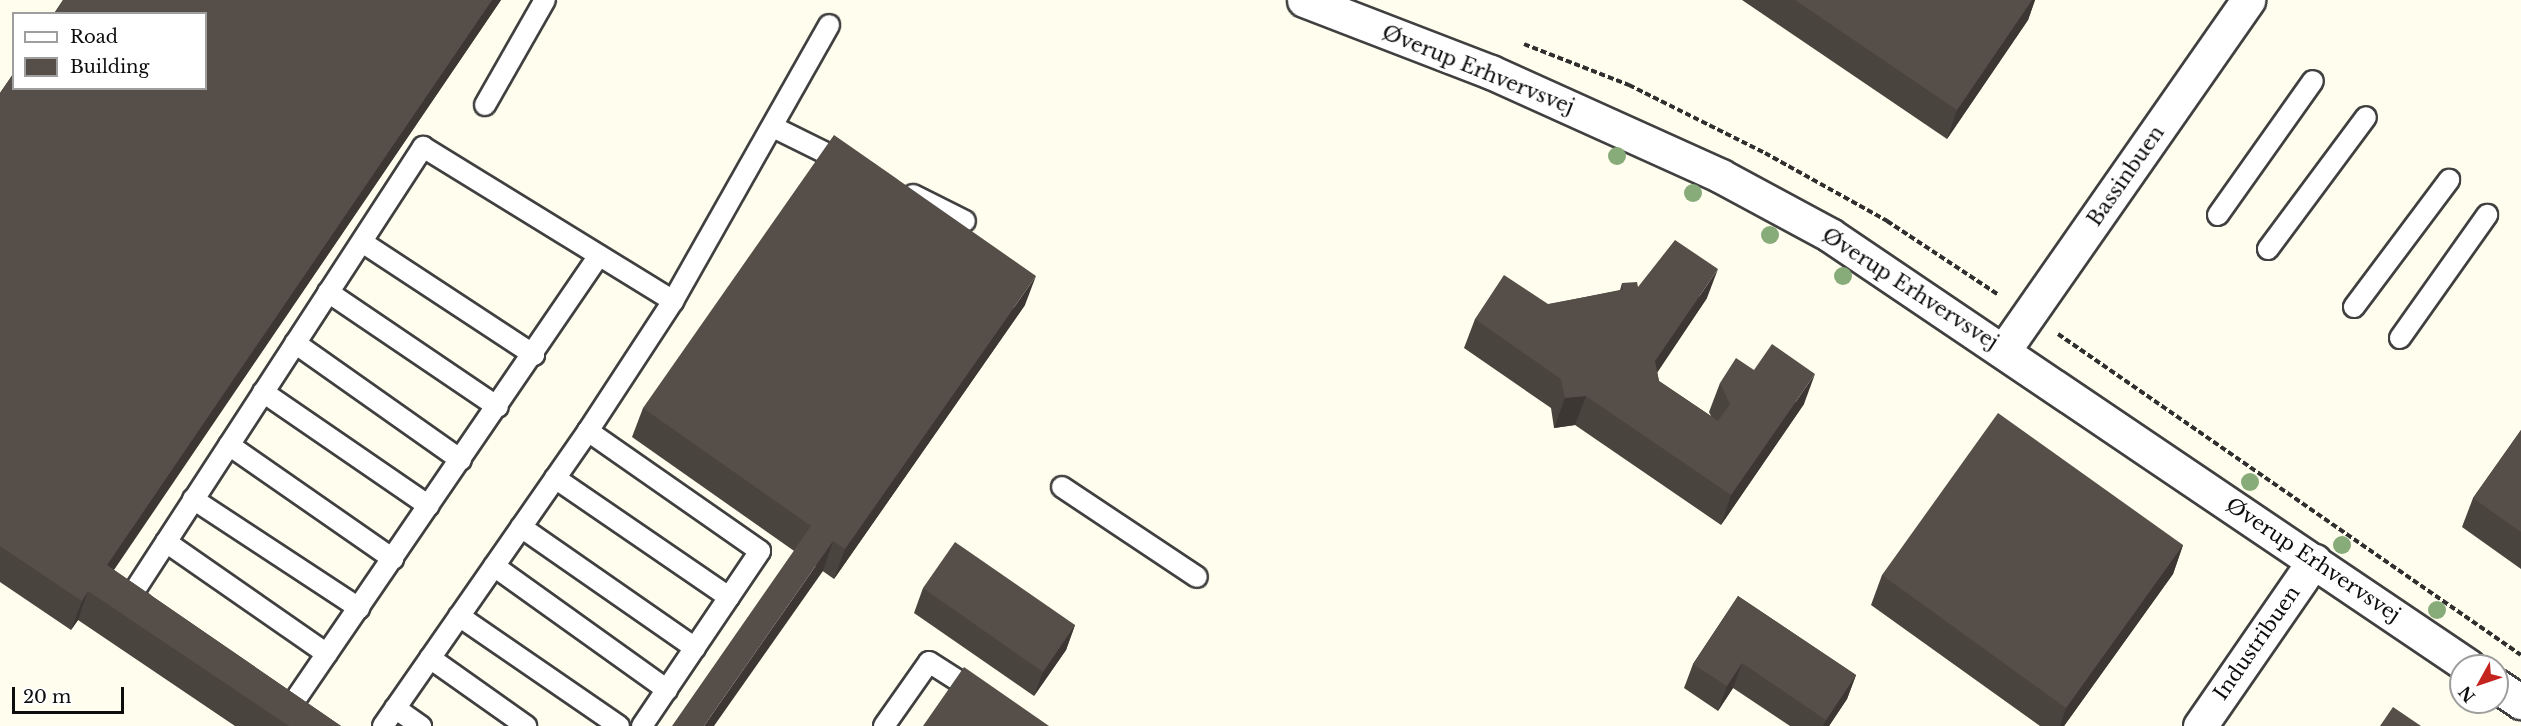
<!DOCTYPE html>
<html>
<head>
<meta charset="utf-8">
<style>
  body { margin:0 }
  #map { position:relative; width:2521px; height:726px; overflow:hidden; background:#fffded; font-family:"Libre Baskerville",serif }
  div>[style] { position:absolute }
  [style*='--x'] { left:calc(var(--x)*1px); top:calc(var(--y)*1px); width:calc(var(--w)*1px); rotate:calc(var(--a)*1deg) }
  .path>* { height:4px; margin-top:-2px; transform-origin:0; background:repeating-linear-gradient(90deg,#2f2f2f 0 6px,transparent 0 9px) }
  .roads { filter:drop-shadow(2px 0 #404040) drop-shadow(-2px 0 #404040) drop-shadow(0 2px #404040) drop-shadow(0 -2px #404040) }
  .service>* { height:20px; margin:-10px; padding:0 10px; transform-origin:10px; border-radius:10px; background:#fff }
  .minor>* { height:33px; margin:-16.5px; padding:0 16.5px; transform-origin:16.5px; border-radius:16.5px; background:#fff }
  .trees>* { width:18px; height:18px; margin:-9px; border-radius:50%; background:#87ab79 }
  .wall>* { inset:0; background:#4a443f }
  .shaded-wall>* { inset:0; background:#3c3733 }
  .building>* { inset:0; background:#564f49 }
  span { translate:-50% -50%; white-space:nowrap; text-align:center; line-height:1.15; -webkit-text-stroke:6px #fff; paint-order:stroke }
  .street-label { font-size:20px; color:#0d0d0d }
  .legend { position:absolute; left:12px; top:12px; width:195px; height:78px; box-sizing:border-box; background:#fff; border:2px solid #9e9e9e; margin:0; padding:8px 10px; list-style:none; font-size:18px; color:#0d0d0d }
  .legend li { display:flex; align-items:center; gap:12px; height:30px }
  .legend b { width:30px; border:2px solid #9e9e9e }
  .north { position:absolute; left:2449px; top:654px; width:60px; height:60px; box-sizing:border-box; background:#fff; border:2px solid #9e9e9e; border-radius:50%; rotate:230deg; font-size:16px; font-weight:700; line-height:24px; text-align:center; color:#0d0d0d }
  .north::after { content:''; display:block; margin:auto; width:21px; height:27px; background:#c4231e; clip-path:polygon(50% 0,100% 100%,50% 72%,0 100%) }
  .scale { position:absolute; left:12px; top:687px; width:112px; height:27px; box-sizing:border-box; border:3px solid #0d0d0d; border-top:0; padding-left:8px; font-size:18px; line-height:21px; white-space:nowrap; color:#0d0d0d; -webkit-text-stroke:4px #fff; paint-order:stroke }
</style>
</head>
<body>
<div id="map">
  <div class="path">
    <i style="--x:1524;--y:44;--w:113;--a:21.3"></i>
    <i style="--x:1629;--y:85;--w:152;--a:26.6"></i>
    <i style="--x:1765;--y:153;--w:140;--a:29.1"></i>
    <i style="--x:1887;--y:221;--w:134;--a:33.5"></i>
    <i style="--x:2058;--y:334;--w:563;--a:34.73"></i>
  </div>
  <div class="roads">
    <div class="service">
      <i style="--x:485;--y:105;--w:121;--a:-60.3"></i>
      <i style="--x:773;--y:127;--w:81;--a:26.3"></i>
      <i style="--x:913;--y:195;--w:58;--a:26.6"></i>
      <i style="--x:2218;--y:215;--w:164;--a:-54.7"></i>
      <i style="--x:362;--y:242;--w:206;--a:33.3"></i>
      <i style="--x:2268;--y:249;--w:164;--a:-53.4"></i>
      <i style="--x:328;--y:292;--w:205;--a:34.1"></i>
      <i style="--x:2354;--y:307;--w:159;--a:-53.2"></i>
      <i style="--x:2400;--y:338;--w:151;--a:-54.7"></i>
      <i style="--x:295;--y:343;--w:203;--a:35.2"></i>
      <i style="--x:263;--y:392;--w:201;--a:34.5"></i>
      <i style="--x:229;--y:445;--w:200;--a:34.8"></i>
      <i style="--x:555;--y:478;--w:211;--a:34.4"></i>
      <i style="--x:1062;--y:487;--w:162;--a:33.7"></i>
      <i style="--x:193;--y:499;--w:199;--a:33.3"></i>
      <i style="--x:521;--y:527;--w:212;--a:34.8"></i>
      <i style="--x:166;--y:542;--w:196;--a:34.8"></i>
      <i style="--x:494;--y:566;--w:213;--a:35.6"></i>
      <i style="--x:142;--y:604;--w:14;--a:-144"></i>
      <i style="--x:131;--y:596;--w:536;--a:-56.96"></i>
      <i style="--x:423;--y:147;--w:294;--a:31.6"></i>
      <i style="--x:673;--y:301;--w:317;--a:-60.5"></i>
      <i style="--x:459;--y:616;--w:194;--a:34.5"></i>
      <i style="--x:430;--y:658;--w:118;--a:35.3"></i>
      <i style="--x:291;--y:706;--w:544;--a:-55.64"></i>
      <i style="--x:395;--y:708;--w:32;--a:35"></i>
      <i style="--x:383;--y:726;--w:359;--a:-55.2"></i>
      <i style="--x:642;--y:726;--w:211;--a:-56"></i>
      <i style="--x:760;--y:551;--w:210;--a:-145.1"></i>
      <i style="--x:588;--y:431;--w:155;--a:-56.8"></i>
      <i style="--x:884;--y:726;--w:78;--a:-54.9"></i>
      <i style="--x:929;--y:662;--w:59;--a:32.6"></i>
    </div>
    <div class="minor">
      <i style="--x:1304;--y:0;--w:200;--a:21.1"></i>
      <i style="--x:1491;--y:72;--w:252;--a:24.3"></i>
      <i style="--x:1721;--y:176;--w:124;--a:28.4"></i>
      <i style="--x:1830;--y:235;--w:770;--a:34.04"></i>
      <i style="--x:2004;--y:350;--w:427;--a:-55.1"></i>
      <i style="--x:2497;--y:686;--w:29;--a:34"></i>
      <i style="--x:2200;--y:726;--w:201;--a:-55.4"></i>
    </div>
  </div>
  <div class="trees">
    <i style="left:1617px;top:156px"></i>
    <i style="left:1693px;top:193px"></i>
    <i style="left:1770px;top:235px"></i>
    <i style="left:1843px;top:276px"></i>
    <i style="left:2250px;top:482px"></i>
    <i style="left:2342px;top:545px"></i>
    <i style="left:2437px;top:610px"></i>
  </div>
  <div class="wall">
    <i style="clip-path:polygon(63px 0,501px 0,114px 570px,341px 726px,235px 726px,78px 620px,71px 630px,0 582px,0 93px)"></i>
    <i style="clip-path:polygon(1742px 0,2035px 0,2028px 20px,1947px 139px)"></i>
    <i style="clip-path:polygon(1622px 283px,1638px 287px,1707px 298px,1657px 372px,1659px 381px,1711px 416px,1709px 412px,1720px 383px,1804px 404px,1721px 525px,1575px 425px,1554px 428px,1551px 408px,1464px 348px,1475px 319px,1620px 290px)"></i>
    <i style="clip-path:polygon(1025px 305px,834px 579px,632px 437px,643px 408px)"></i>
    <i style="clip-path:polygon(2521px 430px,2521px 569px,2462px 527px,2473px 498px)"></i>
    <i style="clip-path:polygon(2183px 545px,2173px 574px,2064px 726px,2040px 726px,1871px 605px,1882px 575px)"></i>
    <i style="clip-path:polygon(923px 588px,1075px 625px,1066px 650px,1034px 696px,914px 613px)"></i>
    <i style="clip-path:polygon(1738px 596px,1856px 675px,1847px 699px,1829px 726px,1790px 726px,1733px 688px,1718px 711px,1684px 688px,1693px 664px)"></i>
  </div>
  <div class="shaded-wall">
    <i style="clip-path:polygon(492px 0,501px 0,97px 594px,107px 565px)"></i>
    <i style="clip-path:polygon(2032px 0,2035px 0,2028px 20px,1947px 139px,1957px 110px)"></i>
    <i style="clip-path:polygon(1718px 269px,1707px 298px,1645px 391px,1655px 361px)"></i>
    <i style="clip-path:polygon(1036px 276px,1025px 305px,834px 579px,845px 549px)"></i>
    <i style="clip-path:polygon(1815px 374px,1804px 404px,1721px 525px,1731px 495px)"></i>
    <i style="clip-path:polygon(1586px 396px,1575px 425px,1554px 428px,1565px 398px)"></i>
    <i style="clip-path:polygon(833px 541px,823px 571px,714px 726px,704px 726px)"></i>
    <i style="clip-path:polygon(2183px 545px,2173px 574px,2064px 726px,2060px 726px,2066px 708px)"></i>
    <i style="clip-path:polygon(88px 591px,78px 620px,71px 630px,82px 601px)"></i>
    <i style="clip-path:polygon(1075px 625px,1066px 650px,1034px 696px,1043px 672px)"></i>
    <i style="clip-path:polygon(1742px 663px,1733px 688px,1718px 711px,1727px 686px)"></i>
    <i style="clip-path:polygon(1856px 675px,1847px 699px,1829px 726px,1823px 726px,1826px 720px)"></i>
  </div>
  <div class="building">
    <i style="clip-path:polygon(63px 0,492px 0,107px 565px,341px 726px,289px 726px,88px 591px,82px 601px,0 546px,0 93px,14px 73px,14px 88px,206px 88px,206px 14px,54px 14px)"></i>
    <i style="clip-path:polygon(1795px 0,2032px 0,1957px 110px)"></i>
    <i style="clip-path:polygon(834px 135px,1036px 276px,845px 549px,833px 541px,704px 726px,672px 726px,811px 526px,643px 408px)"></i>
    <i style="clip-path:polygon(1675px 240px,1718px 269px,1655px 361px,1659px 381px,1718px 421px,1730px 404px,1720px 383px,1736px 358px,1754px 370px,1772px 344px,1815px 374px,1731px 495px,1586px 396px,1565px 398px,1561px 379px,1475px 319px,1504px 275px,1548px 304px,1623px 290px,1622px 283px,1637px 282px,1638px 287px)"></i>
    <i style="clip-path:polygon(1998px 413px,2183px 545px,2066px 708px,1882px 575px)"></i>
    <i style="clip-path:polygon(2521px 430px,2521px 532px,2473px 498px)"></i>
    <i style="clip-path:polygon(955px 542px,1075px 625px,1043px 672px,923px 588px)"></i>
    <i style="clip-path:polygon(1738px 596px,1856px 675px,1826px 720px,1742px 663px,1727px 686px,1693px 664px)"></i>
    <i style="clip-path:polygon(964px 667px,1049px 726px,923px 726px)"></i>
    <i style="clip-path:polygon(2393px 707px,2421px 726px,2380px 726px)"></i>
  </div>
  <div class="street-label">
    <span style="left:1478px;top:70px;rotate:22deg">Øverup Erhvervsvej</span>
    <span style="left:2126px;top:176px;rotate:-55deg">Bassinbuen</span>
    <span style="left:1910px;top:289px;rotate:33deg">Øverup Erhvervsvej</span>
    <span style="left:2313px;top:560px;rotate:34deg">Øverup Erhvervsvej</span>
    <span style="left:2257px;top:643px;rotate:-55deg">Industribuen</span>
  </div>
  <ul class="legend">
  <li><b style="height:8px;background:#fff"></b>Road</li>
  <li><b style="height:16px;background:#564f49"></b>Building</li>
  </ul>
  <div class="north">N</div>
  <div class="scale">20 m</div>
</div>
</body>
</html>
